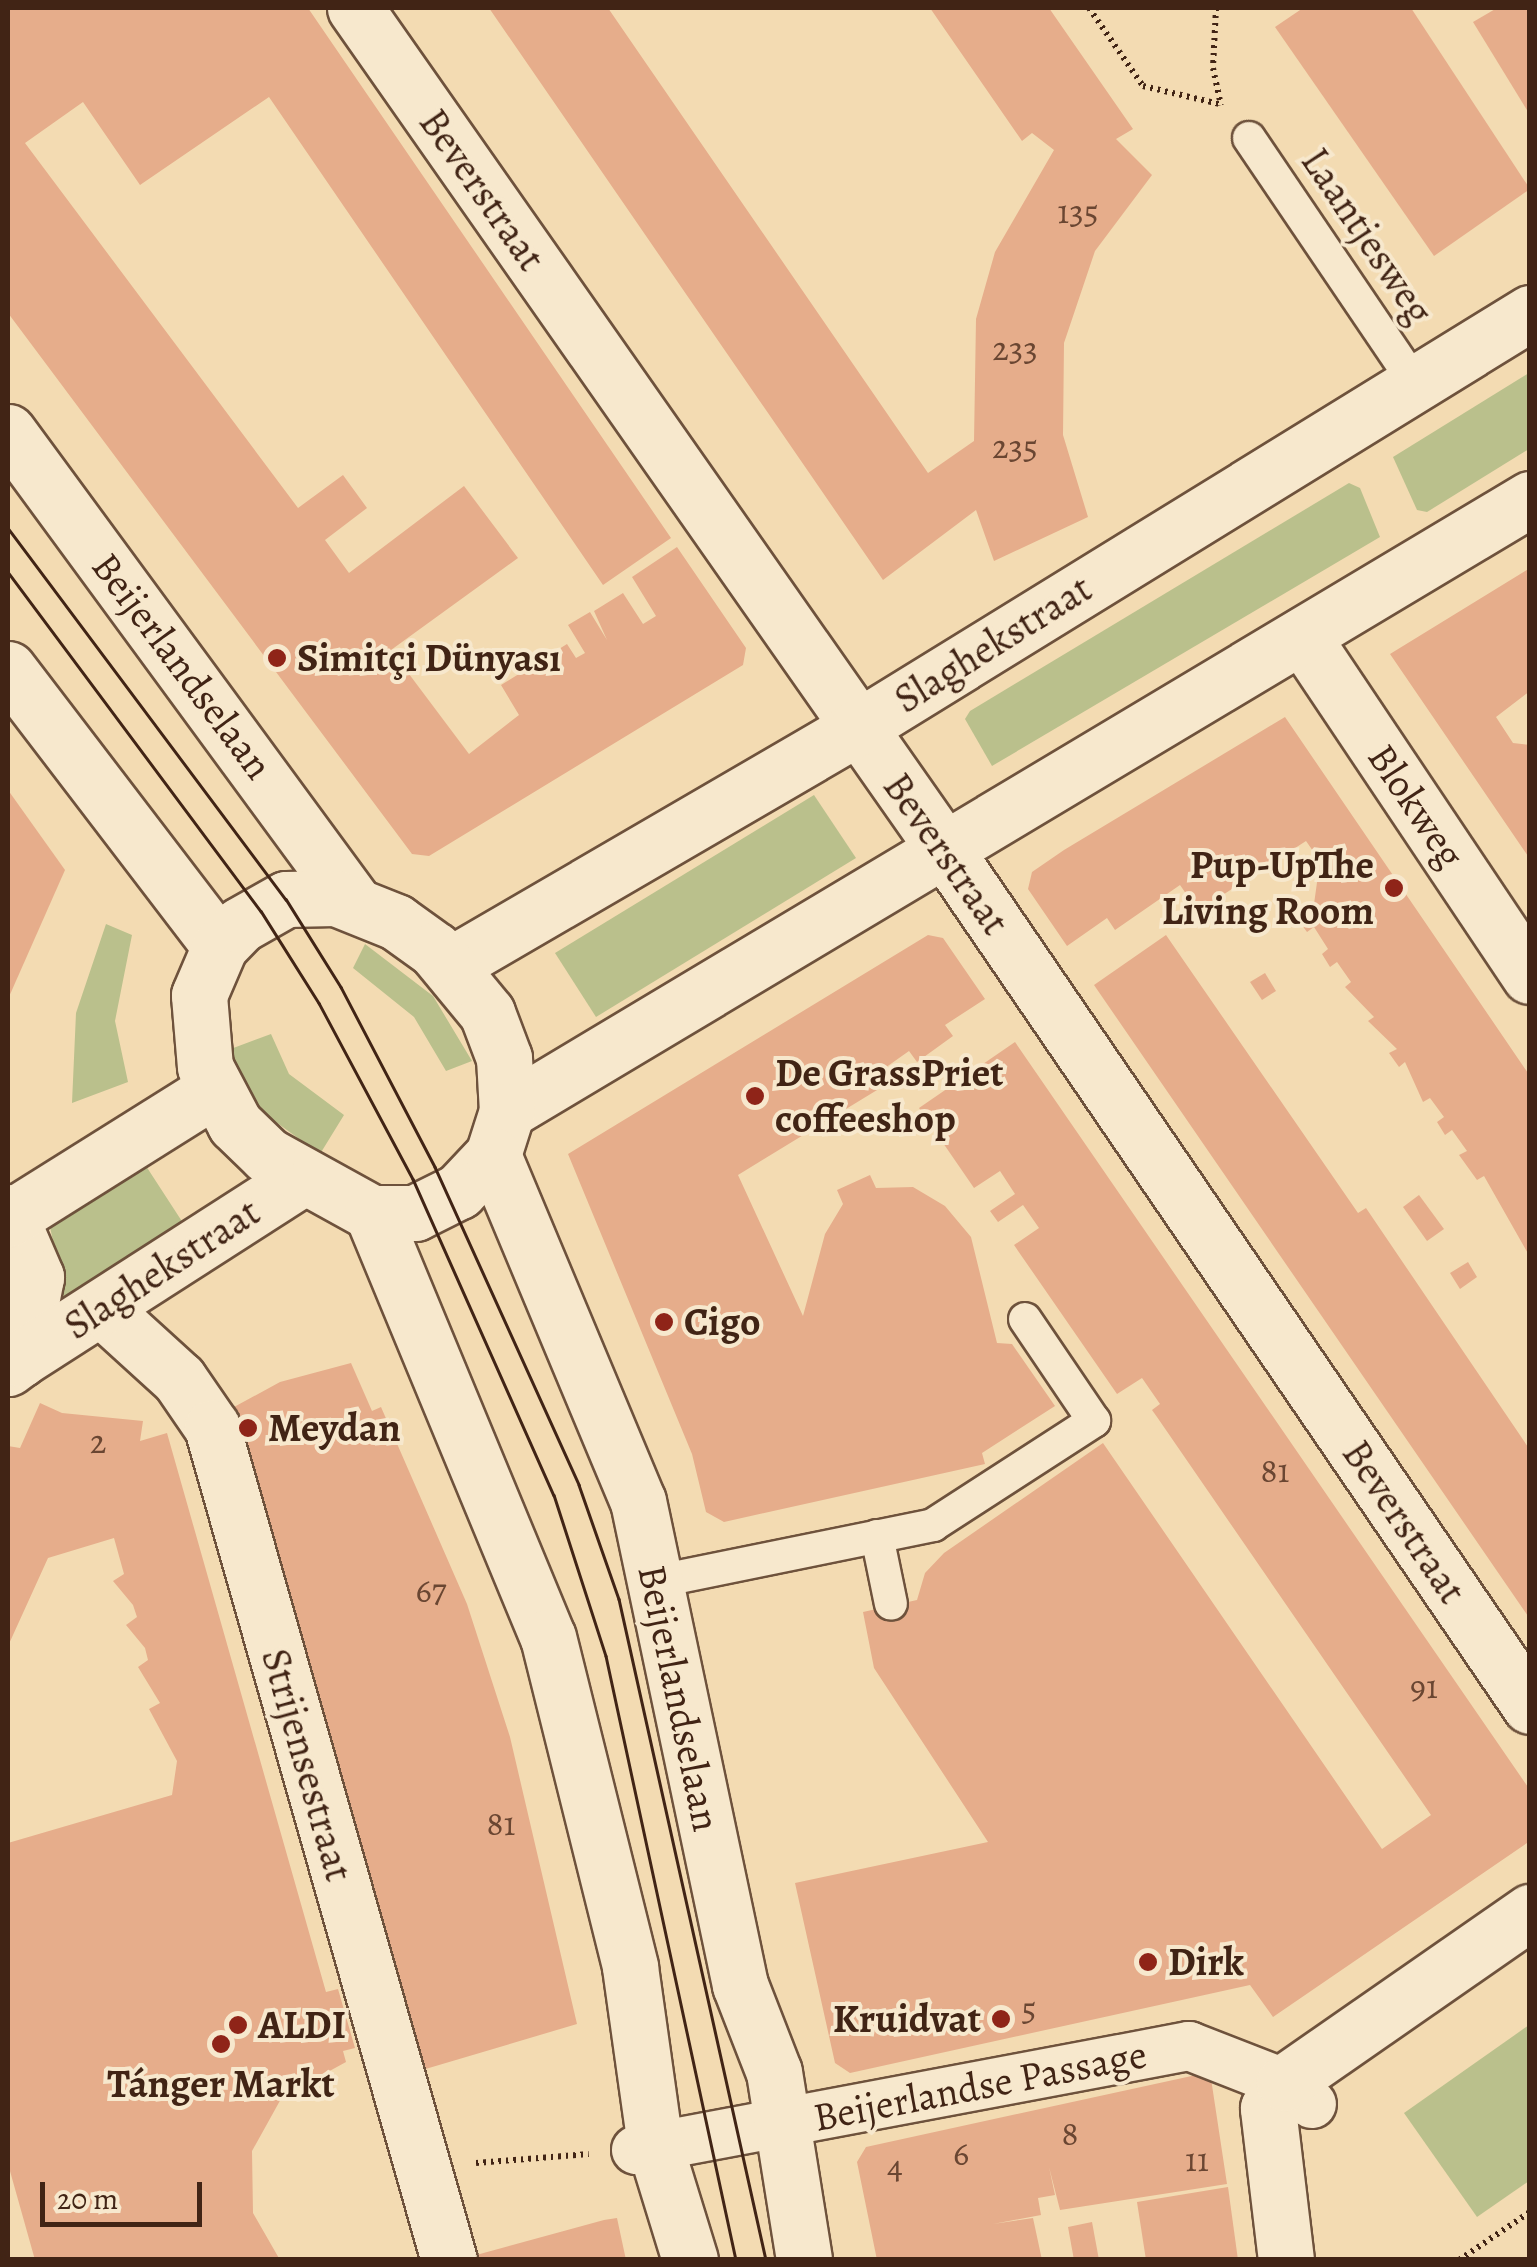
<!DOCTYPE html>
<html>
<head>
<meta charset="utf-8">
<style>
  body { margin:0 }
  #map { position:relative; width:1537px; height:2267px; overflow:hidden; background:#f3dbb2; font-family:Alegreya,serif }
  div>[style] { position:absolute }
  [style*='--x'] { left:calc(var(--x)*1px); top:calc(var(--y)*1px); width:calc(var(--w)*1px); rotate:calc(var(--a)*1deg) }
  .green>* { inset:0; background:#bac08c }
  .building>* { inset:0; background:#e6ad8b }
  .path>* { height:6px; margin-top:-3px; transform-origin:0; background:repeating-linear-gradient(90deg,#412415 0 2.5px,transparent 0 7.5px) }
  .roads { filter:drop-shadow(2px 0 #6e523c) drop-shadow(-2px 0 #6e523c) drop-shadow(0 2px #6e523c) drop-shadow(0 -2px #6e523c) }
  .service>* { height:32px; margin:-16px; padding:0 16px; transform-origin:16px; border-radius:16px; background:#f7e8cd }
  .pedestrian>* { height:48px; margin:-24px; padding:0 24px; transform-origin:24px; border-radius:24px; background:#f7e8cd }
  .minor>* { height:55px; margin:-27.5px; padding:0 27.5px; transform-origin:27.5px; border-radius:27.5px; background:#f7e8cd }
  .tertiary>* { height:55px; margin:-27.5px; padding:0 27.5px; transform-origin:27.5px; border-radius:27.5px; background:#f7e8cd }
  .tram>* { height:2.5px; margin:-1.25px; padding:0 1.25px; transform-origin:1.25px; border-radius:1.25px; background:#412415 }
  .dots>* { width:28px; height:28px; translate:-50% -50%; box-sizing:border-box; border:5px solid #f7e8cd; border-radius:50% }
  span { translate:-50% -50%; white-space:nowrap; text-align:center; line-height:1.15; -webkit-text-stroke:8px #f7e8cd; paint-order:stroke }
  .number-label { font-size:35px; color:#6a4632 }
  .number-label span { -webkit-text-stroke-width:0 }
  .street-label { font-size:40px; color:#412415 }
  .poi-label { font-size:40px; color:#412415; font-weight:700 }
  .left { translate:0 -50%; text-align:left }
  .right { translate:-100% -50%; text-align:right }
  .frame { position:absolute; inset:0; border:10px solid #412415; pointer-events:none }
  .scale { position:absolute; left:40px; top:2182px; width:162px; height:45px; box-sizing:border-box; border:5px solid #412415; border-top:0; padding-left:12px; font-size:30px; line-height:35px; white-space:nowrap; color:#412415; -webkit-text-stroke:8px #f7e8cd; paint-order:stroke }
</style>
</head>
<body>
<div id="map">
  <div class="green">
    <i style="clip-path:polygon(1529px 373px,1529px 449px,1427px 512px,1417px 510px,1393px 457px)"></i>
    <i style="clip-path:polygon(1349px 483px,1360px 488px,1380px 537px,992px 766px,965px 719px,970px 711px)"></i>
    <i style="clip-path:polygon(814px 795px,856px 858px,596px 1017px,555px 953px)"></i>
    <i style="clip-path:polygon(106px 924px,132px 935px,115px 1021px,128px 1082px,72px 1103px,76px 1013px)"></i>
    <i style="clip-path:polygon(365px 944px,433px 996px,472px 1061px,446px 1071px,414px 1017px,353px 968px)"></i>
    <i style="clip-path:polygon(271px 1034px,289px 1074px,344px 1115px,320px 1154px,262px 1112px,228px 1050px)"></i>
    <i style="clip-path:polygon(146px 1166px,185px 1226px,54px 1312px,58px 1265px,50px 1227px)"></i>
    <i style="clip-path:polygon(1529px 2025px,1529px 2181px,1477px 2217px,1404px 2113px)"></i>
  </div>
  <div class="building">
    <i style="clip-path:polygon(8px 8px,308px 8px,671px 538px,603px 585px,269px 97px,140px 185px,83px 102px,25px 143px,298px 508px,343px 475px,367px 508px,325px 540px,349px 573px,464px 486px,518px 558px,391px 650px,469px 754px,519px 715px,501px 685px,567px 644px,576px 658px,585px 653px,568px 625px,590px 612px,607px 640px,594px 611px,623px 593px,643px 624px,656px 616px,632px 577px,677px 547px,746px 648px,743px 665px,429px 856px,412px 854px,8px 313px)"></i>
    <i style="clip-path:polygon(489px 8px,608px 8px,928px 473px,974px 441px,976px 319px,995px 252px,1054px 150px,1032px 133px,1022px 141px,930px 8px,1049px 8px,1133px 129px,1116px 139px,1152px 175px,1095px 251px,1064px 343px,1063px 435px,1088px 517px,994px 561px,976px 510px,883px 580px)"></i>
    <i style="clip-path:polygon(1303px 8px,1411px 8px,1530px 189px,1434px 256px,1275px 27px)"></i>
    <i style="clip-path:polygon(1497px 8px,1530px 8px,1530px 115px,1473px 22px)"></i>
    <i style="clip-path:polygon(1530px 568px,1530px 691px,1496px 717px,1513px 743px,1530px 745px,1530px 859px,1390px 654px)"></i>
    <i style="clip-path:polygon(1285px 717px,1530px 1076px,1530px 1257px,1484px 1176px,1477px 1180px,1459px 1155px,1467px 1151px,1452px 1130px,1445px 1135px,1437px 1122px,1444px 1117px,1430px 1098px,1423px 1102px,1405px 1062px,1399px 1067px,1389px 1053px,1397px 1049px,1368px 1021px,1374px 1017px,1345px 987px,1351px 982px,1337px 962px,1330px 967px,1322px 954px,1328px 949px,1314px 927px,1307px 932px,1296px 917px,1314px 904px,1320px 861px,1306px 841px,1198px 911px,1180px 885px,1115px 930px,1107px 918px,1067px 946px,1028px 889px,1032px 872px,1064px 850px)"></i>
    <i style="clip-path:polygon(8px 790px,65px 870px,8px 999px)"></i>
    <i style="clip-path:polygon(928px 935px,943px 938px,985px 999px,945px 1025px,953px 1036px,917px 1062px,909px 1051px,875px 1075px,882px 1087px,738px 1175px,803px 1316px,825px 1234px,843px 1204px,837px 1190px,870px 1175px,876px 1188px,913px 1187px,945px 1206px,971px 1237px,997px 1343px,1012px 1344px,1055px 1406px,982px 1453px,985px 1464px,724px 1522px,706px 1512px,692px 1454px,568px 1154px)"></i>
    <i style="clip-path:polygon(1166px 935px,1358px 1213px,1366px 1208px,1530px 1450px,1530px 1619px,1094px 985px)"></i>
    <i style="clip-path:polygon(1265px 973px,1276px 991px,1262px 1000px,1250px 982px)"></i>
    <i style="clip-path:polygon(1015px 1042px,1530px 1790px,1530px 1841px,1273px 2017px,1250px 1985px,850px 2073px,835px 2063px,795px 1883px,988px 1842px,874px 1668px,863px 1612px,917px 1600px,925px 1573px,944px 1553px,1103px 1443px,1382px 1849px,1431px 1815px,1157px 1417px,1152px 1410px,1160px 1404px,1142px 1378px,1117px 1394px,1014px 1245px,1039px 1228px,1023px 1205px,998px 1222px,990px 1211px,1015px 1194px,1000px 1171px,974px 1188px,919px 1108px)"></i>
    <i style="clip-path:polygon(1419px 1195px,1444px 1229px,1427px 1241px,1403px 1207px)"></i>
    <i style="clip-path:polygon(1468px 1262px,1477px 1277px,1460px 1289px,1450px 1273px)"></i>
    <i style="clip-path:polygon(351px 1363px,372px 1411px,381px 1407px,467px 1604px,510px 1737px,577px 2024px,412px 2073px,234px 1407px,280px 1382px)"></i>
    <i style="clip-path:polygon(40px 1403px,62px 1413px,143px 1421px,140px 1441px,167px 1433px,326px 1992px,338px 1989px,355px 2048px,343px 2051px,346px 2062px,282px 2097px,252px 2151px,253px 2213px,280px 2260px,35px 2260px,8px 2164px,8px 1843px,172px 1795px,177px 1761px,149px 1709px,160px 1703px,138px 1667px,148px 1660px,145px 1648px,126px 1625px,137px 1617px,133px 1605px,113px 1581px,124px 1574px,114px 1538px,48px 1558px,8px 1646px,8px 1446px,20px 1448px)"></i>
    <i style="clip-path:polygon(1210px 2072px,1227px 2184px,1060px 2210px,1049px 2167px,1055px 2195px,1038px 2198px,1041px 2215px,993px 2224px,1033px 2218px,1042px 2260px,877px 2260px,857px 2162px,866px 2147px)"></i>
    <i style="clip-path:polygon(1228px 2187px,1238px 2260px,1146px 2260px,1137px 2202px)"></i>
    <i style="clip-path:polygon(617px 2218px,626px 2260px,458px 2260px,604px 2220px)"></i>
    <i style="clip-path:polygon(1092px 2222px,1099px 2260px,1074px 2260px,1068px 2227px)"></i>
  </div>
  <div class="path">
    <i style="--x:1089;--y:8;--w:95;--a:55.3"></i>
    <i style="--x:1143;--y:86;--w:78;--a:13.3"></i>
    <i style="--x:1216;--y:8;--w:60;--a:92.9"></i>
    <i style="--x:1213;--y:68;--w:38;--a:78"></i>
    <i style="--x:476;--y:2163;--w:113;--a:-4.6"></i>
    <i style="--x:1459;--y:2260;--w:86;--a:-34.1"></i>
  </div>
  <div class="roads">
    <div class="service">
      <i style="--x:1249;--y:138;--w:296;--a:55.9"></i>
      <i style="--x:877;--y:1536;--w:69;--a:78.4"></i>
      <i style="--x:654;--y:1582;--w:285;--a:-11.5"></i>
      <i style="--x:933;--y:1525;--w:192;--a:-32.9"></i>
      <i style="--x:1094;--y:1421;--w:123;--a:-124.1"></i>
    </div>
    <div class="pedestrian">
      <i style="--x:636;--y:2150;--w:563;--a:-10.65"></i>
      <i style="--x:1189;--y:2046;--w:102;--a:21.3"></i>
      <i style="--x:1284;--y:2083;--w:35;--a:37"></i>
    </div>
    <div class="minor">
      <i style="--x:355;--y:8;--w:1032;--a:54.99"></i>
      <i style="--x:947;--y:853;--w:1033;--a:55.65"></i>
      <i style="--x:1302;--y:636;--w:409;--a:56.2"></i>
      <i style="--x:450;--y:965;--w:471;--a:-30.2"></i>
      <i style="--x:857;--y:728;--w:791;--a:-31.66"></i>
      <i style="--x:507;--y:1111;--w:1192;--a:-30.89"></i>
      <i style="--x:8;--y:1212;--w:71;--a:66.7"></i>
      <i style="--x:36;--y:1277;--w:84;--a:101"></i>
      <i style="--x:20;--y:1359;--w:15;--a:143"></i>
      <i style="--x:8;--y:1219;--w:243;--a:-32.1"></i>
      <i style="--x:102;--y:1309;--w:104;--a:42.3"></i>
      <i style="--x:179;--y:1379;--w:58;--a:55.5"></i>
      <i style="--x:212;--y:1427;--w:866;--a:74.12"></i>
      <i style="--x:20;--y:1359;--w:337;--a:-32.7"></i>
      <i style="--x:1286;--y:2260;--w:153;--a:-96.8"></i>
      <i style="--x:1268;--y:2108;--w:30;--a:-57"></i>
      <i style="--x:1284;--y:2083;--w:300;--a:-34.8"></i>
    </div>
    <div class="tertiary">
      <i style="--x:8;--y:432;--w:584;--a:53.7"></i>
      <i style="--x:8;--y:669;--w:349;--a:52.6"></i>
      <i style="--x:336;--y:898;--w:65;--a:21.8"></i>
      <i style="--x:396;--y:922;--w:48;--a:35.7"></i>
      <i style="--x:435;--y:950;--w:82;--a:50.5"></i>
      <i style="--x:487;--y:1013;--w:48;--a:69.3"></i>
      <i style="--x:504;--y:1058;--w:53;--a:86.8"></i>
      <i style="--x:507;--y:1111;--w:46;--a:107.7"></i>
      <i style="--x:493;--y:1155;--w:50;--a:133.4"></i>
      <i style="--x:459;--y:1191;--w:49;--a:153.4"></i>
      <i style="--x:415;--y:1213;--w:43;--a:180"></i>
      <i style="--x:372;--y:1213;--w:120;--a:-151.1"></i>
      <i style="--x:267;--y:1155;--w:45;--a:-135.9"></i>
      <i style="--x:235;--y:1124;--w:64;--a:-117.8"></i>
      <i style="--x:205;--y:1067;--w:72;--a:-94.8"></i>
      <i style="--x:199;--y:995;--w:53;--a:-66.8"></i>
      <i style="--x:220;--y:946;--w:29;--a:-46"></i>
      <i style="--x:240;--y:925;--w:53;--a:-29.5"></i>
      <i style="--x:286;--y:899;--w:50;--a:-1.1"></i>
      <i style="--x:493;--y:1155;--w:375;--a:67.3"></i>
      <i style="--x:638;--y:1501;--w:495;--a:78.1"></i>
      <i style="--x:740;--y:1985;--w:93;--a:68.7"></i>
      <i style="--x:774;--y:2072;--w:190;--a:80.9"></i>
      <i style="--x:372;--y:1213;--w:459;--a:67.5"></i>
      <i style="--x:548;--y:1637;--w:340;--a:76"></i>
      <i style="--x:630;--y:1967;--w:181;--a:82"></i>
      <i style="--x:655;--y:2146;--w:119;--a:72.9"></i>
    </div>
  </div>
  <div class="tram">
    <i style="--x:8;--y:528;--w:464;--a:53.2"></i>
    <i style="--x:286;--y:899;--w:104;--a:58"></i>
    <i style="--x:341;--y:987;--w:203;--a:62.4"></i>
    <i style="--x:435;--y:1167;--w:349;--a:65.6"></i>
    <i style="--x:579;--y:1485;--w:121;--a:70.7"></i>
    <i style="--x:619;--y:1599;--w:677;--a:77.46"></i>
    <i style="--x:8;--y:572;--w:423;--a:53.3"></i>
    <i style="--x:261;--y:911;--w:109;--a:57.8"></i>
    <i style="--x:319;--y:1003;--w:200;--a:61.9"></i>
    <i style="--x:413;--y:1179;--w:346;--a:66"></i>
    <i style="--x:554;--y:1495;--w:169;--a:72.1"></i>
    <i style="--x:606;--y:1656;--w:618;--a:77.85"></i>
  </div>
  <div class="dots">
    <i style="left:277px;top:658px;background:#8f2418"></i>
    <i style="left:1394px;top:888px;background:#8f2418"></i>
    <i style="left:755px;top:1096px;background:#8f2418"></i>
    <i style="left:664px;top:1322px;background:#8f2418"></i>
    <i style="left:248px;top:1428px;background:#8f2418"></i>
    <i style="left:1148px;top:1962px;background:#8f2418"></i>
    <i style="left:1001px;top:2019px;background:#8f2418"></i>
    <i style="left:238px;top:2025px;background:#8f2418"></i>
    <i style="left:221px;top:2044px;background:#8f2418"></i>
  </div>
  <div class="number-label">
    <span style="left:1078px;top:211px">135</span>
    <span style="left:1015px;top:348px">233</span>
    <span style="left:1015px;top:446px">235</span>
    <span style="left:98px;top:1441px">2</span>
    <span style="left:1275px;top:1470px">81</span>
    <span style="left:431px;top:1590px">67</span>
    <span style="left:1424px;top:1686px">91</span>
    <span style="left:501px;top:1823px">81</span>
    <span style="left:1029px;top:2008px">5</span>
    <span style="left:1070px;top:2133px">8</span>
    <span style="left:961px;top:2153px">6</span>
    <span style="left:1197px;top:2159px">11</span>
    <span style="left:895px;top:2166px">4</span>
  </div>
  <div class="street-label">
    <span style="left:482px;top:190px;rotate:55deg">Beverstraat</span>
    <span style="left:1367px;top:236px;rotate:56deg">Laantjesweg</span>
    <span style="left:993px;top:644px;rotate:-32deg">Slaghekstraat</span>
    <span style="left:182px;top:666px;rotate:53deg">Beijerlandselaan</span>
    <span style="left:1416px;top:806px;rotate:56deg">Blokweg</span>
    <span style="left:946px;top:854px;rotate:55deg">Beverstraat</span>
    <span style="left:162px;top:1269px;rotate:-33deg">Slaghekstraat</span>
    <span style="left:1404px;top:1522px;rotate:56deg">Beverstraat</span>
    <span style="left:679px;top:1698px;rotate:78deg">Beijerlandselaan</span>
    <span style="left:307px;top:1765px;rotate:74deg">Strijensestraat</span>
    <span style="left:980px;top:2086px;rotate:-11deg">Beijerlandse Passage</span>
  </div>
  <div class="poi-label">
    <span class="left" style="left:297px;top:658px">Simitçi Dünyası</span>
    <span class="right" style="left:1374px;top:888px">Pup-UpThe<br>Living Room</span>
    <span class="left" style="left:775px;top:1096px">De GrassPriet<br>coffeeshop</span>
    <span class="left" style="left:684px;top:1322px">Cigo</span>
    <span class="left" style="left:268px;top:1428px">Meydan</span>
    <span class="left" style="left:1168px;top:1962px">Dirk</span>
    <span class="right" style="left:981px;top:2019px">Kruidvat</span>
    <span class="left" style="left:258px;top:2025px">ALDI</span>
    <span style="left:221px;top:2084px">Tánger Markt</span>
  </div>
  <div class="frame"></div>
  <div class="scale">20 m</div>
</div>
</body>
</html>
